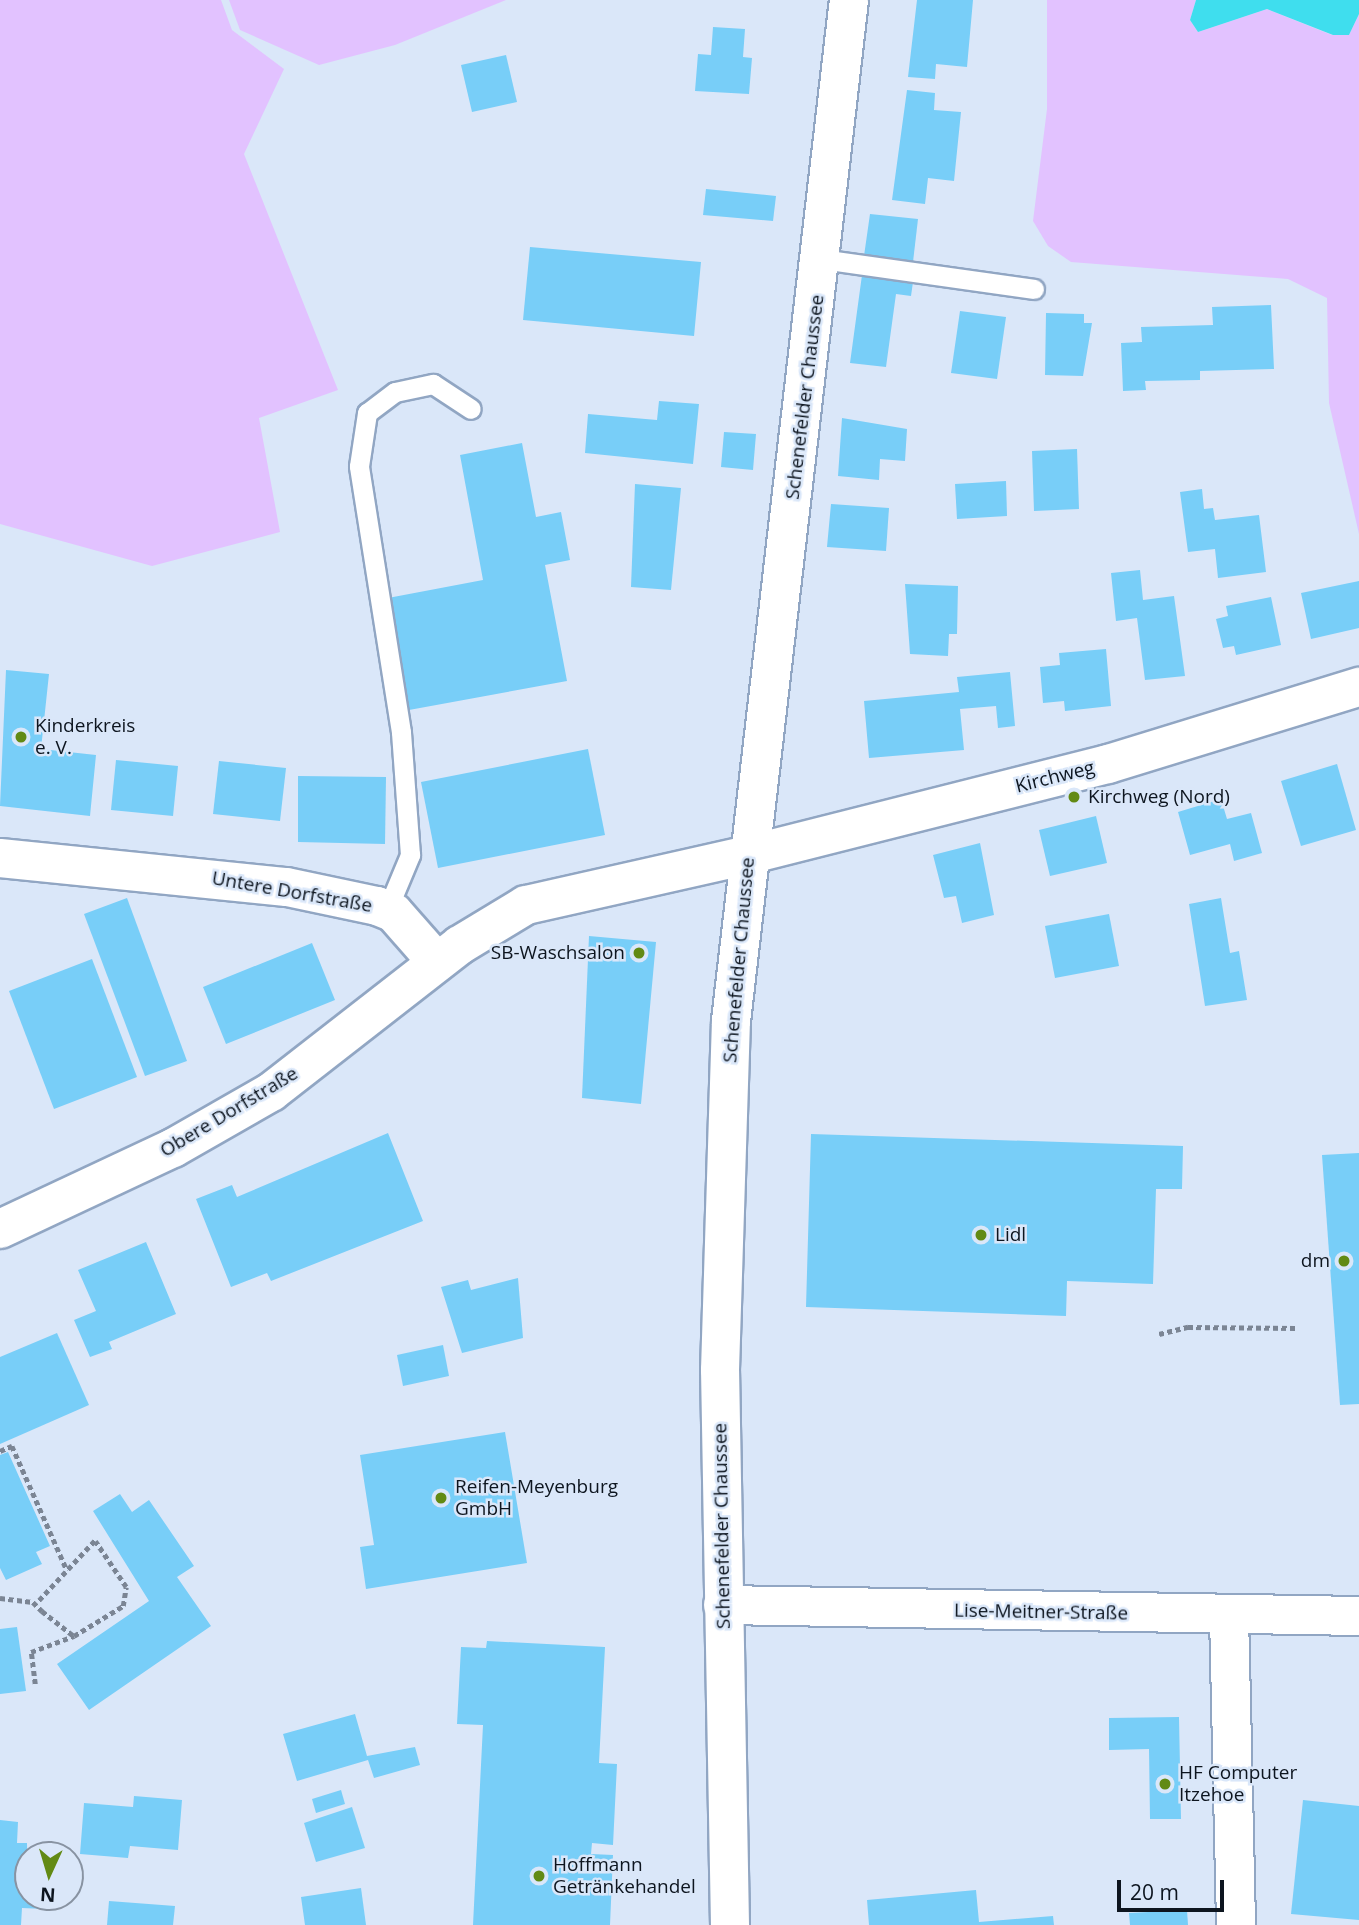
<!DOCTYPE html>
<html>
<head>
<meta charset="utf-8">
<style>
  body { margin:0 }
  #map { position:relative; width:1359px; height:1925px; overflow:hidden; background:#dae7f9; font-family:"Open Sans",sans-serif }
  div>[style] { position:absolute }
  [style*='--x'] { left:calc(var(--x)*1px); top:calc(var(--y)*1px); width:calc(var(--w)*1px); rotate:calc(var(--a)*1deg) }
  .green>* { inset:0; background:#e2c2ff }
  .water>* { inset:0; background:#3fdeee }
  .building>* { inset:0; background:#78cef8 }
  .path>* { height:4.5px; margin-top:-2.25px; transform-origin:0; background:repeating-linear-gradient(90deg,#7b8594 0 5px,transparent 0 8.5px) }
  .roads { filter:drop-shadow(2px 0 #91a6c3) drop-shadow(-2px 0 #91a6c3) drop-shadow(0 2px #91a6c3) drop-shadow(0 -2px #91a6c3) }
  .lane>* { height:19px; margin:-9.5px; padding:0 9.5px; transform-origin:9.5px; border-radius:9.5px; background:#fff }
  .street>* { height:38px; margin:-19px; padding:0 19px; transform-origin:19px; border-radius:19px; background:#fff }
  .secondary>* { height:38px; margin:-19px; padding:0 19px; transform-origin:19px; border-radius:19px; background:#fff }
  .dots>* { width:19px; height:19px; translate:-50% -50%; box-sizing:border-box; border:4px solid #dae7f9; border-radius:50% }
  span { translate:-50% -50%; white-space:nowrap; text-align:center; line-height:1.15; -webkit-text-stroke:5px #dae7f9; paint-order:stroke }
  .street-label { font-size:19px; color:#0d151f }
  .poi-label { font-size:19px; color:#0d151f }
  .left { translate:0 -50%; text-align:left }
  .right { translate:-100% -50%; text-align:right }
  .north { position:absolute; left:14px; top:1841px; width:70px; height:70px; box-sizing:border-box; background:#dae7f9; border:2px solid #8893a2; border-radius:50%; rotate:184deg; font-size:19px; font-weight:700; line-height:28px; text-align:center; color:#0d151f }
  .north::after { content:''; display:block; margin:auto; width:24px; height:32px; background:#628a14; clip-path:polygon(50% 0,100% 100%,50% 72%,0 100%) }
  .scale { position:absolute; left:1117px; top:1880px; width:107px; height:32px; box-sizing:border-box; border:4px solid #0d151f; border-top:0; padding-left:9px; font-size:21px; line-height:24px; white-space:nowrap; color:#0d151f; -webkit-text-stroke:5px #dae7f9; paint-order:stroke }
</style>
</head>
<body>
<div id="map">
  <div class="green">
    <i style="clip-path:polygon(0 0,221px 0,232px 30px,284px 69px,244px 154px,338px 390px,259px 418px,280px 532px,152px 566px,0 524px)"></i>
    <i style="clip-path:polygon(229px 0,506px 0,395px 45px,319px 65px,240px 30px)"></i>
    <i style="clip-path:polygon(1047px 0,1196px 0,1190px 20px,1198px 32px,1267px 9px,1332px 35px,1349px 35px,1359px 14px,1359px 534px,1329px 403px,1327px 298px,1288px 279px,1071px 262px,1048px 246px,1033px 221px,1047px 109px)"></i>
  </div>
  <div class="water">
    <i style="clip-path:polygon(1196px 0,1359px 0,1359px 14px,1349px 35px,1333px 35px,1267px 9px,1198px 32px,1190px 20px)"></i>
  </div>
  <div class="building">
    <i style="clip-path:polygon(917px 0,973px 0,967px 67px,936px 64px,935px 79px,908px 77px)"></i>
    <i style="clip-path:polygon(713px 27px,745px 29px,743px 57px,752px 58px,749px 94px,695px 91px,698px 54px,711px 55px)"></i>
    <i style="clip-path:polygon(506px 55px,517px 102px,472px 112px,461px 65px)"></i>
    <i style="clip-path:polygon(907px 90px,935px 93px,934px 110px,961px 112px,954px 181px,928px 178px,925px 204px,892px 200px)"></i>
    <i style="clip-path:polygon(706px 189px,776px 196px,773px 221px,703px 215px)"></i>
    <i style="clip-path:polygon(870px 214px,918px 219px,913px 262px,864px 256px)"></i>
    <i style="clip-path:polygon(530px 247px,701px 262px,694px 336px,523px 320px)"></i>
    <i style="clip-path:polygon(862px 275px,913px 282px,911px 296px,896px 294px,886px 367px,850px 363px)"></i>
    <i style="clip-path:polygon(1271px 305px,1274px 369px,1200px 371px,1200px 380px,1145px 381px,1146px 390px,1123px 391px,1121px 343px,1142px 342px,1141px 327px,1213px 325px,1212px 307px)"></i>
    <i style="clip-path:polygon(960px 311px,1006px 317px,997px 379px,951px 373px)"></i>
    <i style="clip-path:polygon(1046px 313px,1084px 314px,1084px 323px,1092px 323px,1083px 376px,1045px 375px)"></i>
    <i style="clip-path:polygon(659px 401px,699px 404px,693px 464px,585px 453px,588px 414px,657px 420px)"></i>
    <i style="clip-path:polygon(842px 418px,907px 429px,905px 461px,880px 459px,879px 480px,838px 476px)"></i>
    <i style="clip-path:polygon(724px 432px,756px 434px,753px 470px,721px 467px)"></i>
    <i style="clip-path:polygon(522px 443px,536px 517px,561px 512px,570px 560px,545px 565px,567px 681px,409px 710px,388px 598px,483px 580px,460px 455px)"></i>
    <i style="clip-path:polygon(1077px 449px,1079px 509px,1034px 511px,1032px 451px)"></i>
    <i style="clip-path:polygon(1006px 481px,1007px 516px,957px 519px,955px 484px)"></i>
    <i style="clip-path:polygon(635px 484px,681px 488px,671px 590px,631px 587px)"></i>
    <i style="clip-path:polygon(1202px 489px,1204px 509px,1213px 508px,1215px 520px,1259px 515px,1266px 572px,1218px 578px,1215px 549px,1188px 552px,1180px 492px)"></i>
    <i style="clip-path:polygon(831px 504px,889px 508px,886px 551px,827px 547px)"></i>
    <i style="clip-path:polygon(1140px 570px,1143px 600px,1174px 596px,1185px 676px,1145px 680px,1137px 618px,1116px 621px,1111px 573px)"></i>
    <i style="clip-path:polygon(1359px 581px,1359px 628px,1311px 639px,1301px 593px)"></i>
    <i style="clip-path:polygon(905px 584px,958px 586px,957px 634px,949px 634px,948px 656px,910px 654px)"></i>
    <i style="clip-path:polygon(1271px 597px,1281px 645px,1236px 655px,1234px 646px,1223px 648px,1216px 619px,1228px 616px,1226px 606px)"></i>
    <i style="clip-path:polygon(1106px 649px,1111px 706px,1065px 711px,1064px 701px,1043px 703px,1040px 667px,1060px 665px,1059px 653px)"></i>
    <i style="clip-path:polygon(6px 670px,49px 674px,41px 749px,96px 755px,90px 816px,0 806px)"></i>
    <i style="clip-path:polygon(1010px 672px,1015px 726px,998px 728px,996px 706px,960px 709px,964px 750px,869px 758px,864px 701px,959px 692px,957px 677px)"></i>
    <i style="clip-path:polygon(588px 749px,605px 835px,438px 868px,421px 782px)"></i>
    <i style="clip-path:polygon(116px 760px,178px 766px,173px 816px,111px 810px)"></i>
    <i style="clip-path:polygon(219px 761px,286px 768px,280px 821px,213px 814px)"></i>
    <i style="clip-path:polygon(1337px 764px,1356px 830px,1301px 846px,1281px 781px)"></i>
    <i style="clip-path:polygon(298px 776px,386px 777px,385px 844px,298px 842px)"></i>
    <i style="clip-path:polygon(1221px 799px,1227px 819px,1251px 813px,1262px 853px,1234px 861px,1230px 844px,1190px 855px,1178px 812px)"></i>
    <i style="clip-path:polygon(1096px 816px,1107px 863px,1050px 876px,1039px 830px)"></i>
    <i style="clip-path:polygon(980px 843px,994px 915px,962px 923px,956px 896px,944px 898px,933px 855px)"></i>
    <i style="clip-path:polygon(127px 898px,187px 1061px,145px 1076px,84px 914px)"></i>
    <i style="clip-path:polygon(1221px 898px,1230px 953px,1239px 951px,1247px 1000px,1205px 1006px,1189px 904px)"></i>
    <i style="clip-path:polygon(1109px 914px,1119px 966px,1055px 978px,1045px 926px)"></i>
    <i style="clip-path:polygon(589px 936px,656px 942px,641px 1104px,582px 1098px)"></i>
    <i style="clip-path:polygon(312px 943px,335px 1000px,226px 1044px,203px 987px)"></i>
    <i style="clip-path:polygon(92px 959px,137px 1077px,54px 1109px,9px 991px)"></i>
    <i style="clip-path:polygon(388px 1133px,423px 1221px,271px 1281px,267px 1273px,231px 1287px,196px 1199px,232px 1185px,237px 1197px)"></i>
    <i style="clip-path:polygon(811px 1134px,1183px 1146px,1182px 1189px,1156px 1189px,1153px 1284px,1067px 1281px,1066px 1316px,806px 1307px)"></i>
    <i style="clip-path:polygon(1359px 1153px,1359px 1404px,1340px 1405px,1322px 1155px)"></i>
    <i style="clip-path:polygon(146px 1242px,176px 1314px,109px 1342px,112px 1349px,90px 1357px,74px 1320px,96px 1311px,78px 1270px)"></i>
    <i style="clip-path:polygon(518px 1278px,523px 1338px,462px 1353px,441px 1287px,468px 1280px,471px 1290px)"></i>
    <i style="clip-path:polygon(57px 1333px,89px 1405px,0 1444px,0 1357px)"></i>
    <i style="clip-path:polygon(443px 1345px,449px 1376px,403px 1386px,397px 1355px)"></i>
    <i style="clip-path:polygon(505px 1432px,527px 1563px,366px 1589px,360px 1547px,374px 1545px,360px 1455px)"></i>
    <i style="clip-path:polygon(8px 1452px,50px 1546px,36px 1552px,42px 1564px,6px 1580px,0 1568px,0 1455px)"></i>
    <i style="clip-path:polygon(120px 1494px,132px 1512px,149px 1500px,194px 1566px,177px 1577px,211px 1626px,89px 1710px,57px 1664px,149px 1601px,93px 1511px)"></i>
    <i style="clip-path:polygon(17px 1627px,26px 1691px,0 1694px,0 1629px)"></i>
    <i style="clip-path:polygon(487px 1641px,605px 1647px,599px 1763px,617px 1764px,613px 1845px,592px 1843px,591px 1854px,613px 1855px,610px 1925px,473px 1925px,483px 1725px,457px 1724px,461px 1647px,486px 1648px)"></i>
    <i style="clip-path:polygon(355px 1714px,367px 1756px,415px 1747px,420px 1765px,374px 1778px,368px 1760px,297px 1781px,283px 1734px)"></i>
    <i style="clip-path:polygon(1179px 1717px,1181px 1819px,1150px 1819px,1149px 1749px,1109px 1750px,1109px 1718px)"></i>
    <i style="clip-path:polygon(341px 1790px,345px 1804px,316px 1813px,312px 1799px)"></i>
    <i style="clip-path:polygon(134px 1796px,182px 1800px,178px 1850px,130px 1846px,128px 1858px,80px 1854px,84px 1803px,133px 1807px)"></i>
    <i style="clip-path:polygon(1303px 1800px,1359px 1806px,1359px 1920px,1291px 1914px)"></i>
    <i style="clip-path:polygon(352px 1807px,365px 1848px,316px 1862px,304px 1823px)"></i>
    <i style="clip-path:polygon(0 1820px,18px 1822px,17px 1843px,27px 1843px,28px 1897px,46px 1897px,45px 1909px,22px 1908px,21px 1925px,0 1925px)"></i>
    <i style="clip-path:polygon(361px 1888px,366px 1925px,305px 1925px,301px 1897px)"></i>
    <i style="clip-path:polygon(976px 1890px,979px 1922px,1053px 1916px,1054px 1925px,869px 1925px,867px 1900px)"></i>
    <i style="clip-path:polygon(109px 1901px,175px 1906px,173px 1925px,107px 1925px)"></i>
    <i style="clip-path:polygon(1187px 1910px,1188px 1925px,1130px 1925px,1129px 1913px)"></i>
  </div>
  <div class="path">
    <i style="--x:1159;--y:1334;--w:30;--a:-14"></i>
    <i style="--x:1188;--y:1327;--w:108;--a:0.5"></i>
    <i style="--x:0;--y:1451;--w:13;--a:-23"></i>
    <i style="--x:12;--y:1446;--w:136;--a:66.1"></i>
    <i style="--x:0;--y:1598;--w:33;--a:7"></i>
    <i style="--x:33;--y:1602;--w:13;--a:45"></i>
    <i style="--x:42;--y:1611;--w:41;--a:38"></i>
    <i style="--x:74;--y:1636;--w:57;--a:-31.5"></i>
    <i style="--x:123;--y:1606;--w:19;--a:-81"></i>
    <i style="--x:126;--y:1587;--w:55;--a:-124"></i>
    <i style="--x:95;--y:1541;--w:86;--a:133.1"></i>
    <i style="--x:35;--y:1684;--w:32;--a:-97"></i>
    <i style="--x:31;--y:1652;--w:46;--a:-20.4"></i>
  </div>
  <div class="roads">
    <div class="lane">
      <i style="--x:821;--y:259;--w:215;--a:8"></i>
      <i style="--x:387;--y:910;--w:60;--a:-67.3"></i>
      <i style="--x:410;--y:855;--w:123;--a:-94.2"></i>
      <i style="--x:401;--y:732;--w:269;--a:-99"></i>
      <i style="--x:359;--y:466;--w:54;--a:-81.4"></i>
      <i style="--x:367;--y:413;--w:35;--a:-37"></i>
      <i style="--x:395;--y:392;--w:39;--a:-12"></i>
      <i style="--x:433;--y:384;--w:45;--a:33.3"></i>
    </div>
    <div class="street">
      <i style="--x:748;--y:855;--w:371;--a:-14.2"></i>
      <i style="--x:1108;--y:764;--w:263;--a:-17.1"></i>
      <i style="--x:0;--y:858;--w:288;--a:5.8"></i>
      <i style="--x:287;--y:887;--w:92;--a:11.9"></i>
      <i style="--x:377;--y:906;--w:18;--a:22"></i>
      <i style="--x:394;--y:913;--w:65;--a:48.7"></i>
      <i style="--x:723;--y:1605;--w:636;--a:0.99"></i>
      <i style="--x:1229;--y:1615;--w:310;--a:88.7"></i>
    </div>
    <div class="secondary">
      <i style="--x:0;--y:1229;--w:191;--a:-25.1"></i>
      <i style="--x:173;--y:1148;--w:113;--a:-29.7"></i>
      <i style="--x:271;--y:1092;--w:239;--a:-37.9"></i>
      <i style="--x:460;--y:945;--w:77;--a:-31.2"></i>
      <i style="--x:526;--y:905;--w:228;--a:-12.7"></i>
      <i style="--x:730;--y:1925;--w:555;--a:-91.03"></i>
      <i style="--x:720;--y:1370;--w:349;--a:-88.2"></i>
      <i style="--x:731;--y:1021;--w:1028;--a:-83.41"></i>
    </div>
  </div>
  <div class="dots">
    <i style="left:21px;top:737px;background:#628a14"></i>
    <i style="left:1074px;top:797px;background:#628a14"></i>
    <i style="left:639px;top:953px;background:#628a14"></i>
    <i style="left:981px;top:1235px;background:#628a14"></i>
    <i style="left:1344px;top:1261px;background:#628a14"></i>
    <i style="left:441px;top:1498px;background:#628a14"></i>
    <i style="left:1165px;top:1784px;background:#628a14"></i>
    <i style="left:539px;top:1876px;background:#628a14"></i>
  </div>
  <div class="street-label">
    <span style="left:805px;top:397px;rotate:-83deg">Schenefelder Chaussee</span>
    <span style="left:1055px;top:777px;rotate:-14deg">Kirchweg</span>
    <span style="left:292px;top:892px;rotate:10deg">Untere Dorfstraße</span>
    <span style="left:739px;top:960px;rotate:-85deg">Schenefelder Chaussee</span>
    <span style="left:229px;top:1112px;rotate:-31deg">Obere Dorfstraße</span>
    <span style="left:722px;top:1526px;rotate:-91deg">Schenefelder Chaussee</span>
    <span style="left:1041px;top:1612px;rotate:1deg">Lise-Meitner-Straße</span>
  </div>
  <div class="poi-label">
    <span class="left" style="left:35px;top:737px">Kinderkreis<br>e. V.</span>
    <span class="left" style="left:1088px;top:797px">Kirchweg (Nord)</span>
    <span class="right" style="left:625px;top:953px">SB-Waschsalon</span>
    <span class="left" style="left:995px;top:1235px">Lidl</span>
    <span class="right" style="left:1330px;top:1261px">dm</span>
    <span class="left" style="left:455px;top:1498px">Reifen-Meyenburg<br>GmbH</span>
    <span class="left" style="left:1179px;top:1784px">HF Computer<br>Itzehoe</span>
    <span class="left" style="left:553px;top:1876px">Hoffmann<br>Getränkehandel</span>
  </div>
  <div class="north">N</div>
  <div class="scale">20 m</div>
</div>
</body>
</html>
